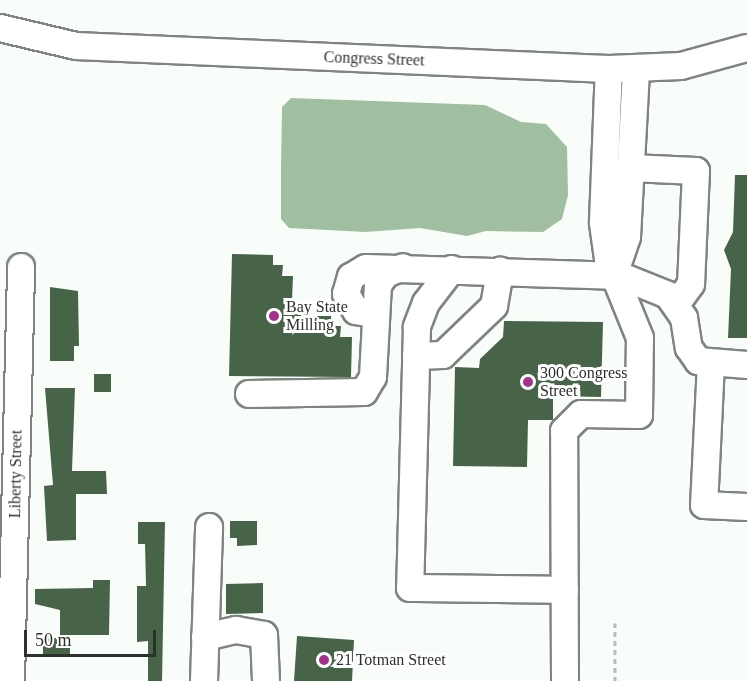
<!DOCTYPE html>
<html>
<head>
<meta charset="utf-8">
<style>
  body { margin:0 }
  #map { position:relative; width:747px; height:681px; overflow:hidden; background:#f9fdf9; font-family:Georgia,serif }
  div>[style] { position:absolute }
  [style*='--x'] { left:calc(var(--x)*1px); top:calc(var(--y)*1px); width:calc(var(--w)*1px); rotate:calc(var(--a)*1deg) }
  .water>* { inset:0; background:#a0bfa1 }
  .building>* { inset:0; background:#476449 }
  .path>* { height:3px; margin-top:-1.5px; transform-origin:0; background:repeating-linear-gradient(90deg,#b9bcb9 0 4.5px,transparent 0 9px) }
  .roads { filter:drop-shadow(2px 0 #808480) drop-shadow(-2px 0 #808480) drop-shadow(0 2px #808480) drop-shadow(0 -2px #808480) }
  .minor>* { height:26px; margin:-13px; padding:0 13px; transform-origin:13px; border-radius:13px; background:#fff }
  .dots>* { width:16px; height:16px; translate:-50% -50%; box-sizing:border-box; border:3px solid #fff; border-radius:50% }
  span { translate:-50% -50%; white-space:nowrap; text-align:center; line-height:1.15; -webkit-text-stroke:6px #fff; paint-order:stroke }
  .street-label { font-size:16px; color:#2d2f2d }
  .poi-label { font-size:16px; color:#2d2f2d }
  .left { translate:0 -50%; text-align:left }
  .scale { position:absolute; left:24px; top:630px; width:132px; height:27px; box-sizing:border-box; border:3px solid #2d2f2d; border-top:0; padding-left:8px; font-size:18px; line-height:21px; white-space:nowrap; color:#2d2f2d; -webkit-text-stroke:4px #fff; paint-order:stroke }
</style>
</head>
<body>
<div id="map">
  <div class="water">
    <i style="clip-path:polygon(291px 98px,485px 105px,521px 122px,546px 124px,567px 147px,568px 195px,562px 219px,543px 232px,486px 231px,467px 236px,420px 228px,365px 232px,289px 228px,281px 219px,281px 169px,282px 107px)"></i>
  </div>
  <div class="building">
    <i style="clip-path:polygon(735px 175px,747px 175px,747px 338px,728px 338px,731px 269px,724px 250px,733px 232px)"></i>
    <i style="clip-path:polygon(232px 254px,273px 255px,273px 265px,283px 265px,282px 276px,293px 276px,292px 301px,306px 301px,306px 316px,331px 316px,331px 326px,341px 326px,340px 337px,352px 337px,351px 377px,229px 376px)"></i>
    <i style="clip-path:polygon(50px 287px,78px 291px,79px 346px,74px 346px,74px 361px,50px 361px)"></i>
    <i style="clip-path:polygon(504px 321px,603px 322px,601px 397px,553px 396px,553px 420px,528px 420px,527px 467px,453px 466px,455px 367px,479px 368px,480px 359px,503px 337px)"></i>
    <i style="clip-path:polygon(94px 374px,111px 374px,111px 392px,94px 392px)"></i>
    <i style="clip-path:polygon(45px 388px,75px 388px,72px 471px,106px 471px,107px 494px,76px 494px,76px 540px,47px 541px,44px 486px,53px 485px)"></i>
    <i style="clip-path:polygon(230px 521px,257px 521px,257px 545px,237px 546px,237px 538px,230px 538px)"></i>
    <i style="clip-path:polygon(138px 522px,165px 522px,162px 681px,148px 681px,148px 641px,137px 642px,137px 586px,146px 586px,145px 544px,138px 544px)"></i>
    <i style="clip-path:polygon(93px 580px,110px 580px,109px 635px,60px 635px,60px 610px,35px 604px,35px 589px,93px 588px)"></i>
    <i style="clip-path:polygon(263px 583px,263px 613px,226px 614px,226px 584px)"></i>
    <i style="clip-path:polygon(297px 636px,354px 640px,352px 681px,294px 681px)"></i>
    <i style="clip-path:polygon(43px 638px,70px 638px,70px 655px,43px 655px)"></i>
  </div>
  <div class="path">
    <i style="--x:615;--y:681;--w:58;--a:-90"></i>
  </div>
  <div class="roads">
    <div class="minor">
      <i style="--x:0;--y:28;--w:78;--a:13.3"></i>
      <i style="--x:76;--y:46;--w:533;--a:2.47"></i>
      <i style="--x:609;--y:69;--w:72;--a:-2.4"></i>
      <i style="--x:681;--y:66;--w:68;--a:-15.3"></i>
      <i style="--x:631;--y:168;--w:65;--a:2.6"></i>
      <i style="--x:696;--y:171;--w:113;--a:92.5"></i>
      <i style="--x:691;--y:284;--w:26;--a:126"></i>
      <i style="--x:452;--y:269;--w:43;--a:127.4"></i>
      <i style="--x:426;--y:303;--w:26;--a:111"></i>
      <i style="--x:417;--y:327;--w:261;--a:91.5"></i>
      <i style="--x:410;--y:588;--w:155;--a:0.7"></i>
      <i style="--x:614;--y:275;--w:40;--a:-71.1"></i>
      <i style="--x:627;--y:237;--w:168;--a:-86.9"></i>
      <i style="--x:374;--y:314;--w:18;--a:-171"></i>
      <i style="--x:356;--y:311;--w:20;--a:-120"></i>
      <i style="--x:346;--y:294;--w:18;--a:-74"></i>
      <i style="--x:351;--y:277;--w:17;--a:-31"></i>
      <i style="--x:366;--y:268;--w:255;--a:1.8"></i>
      <i style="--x:621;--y:276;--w:51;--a:22"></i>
      <i style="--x:668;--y:295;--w:28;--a:55"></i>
      <i style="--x:684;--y:318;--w:30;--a:81"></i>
      <i style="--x:689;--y:348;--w:16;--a:55"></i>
      <i style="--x:698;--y:361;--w:49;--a:4.7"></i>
      <i style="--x:416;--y:356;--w:27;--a:-2"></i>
      <i style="--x:443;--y:355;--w:71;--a:-43.9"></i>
      <i style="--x:494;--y:306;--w:36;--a:-80"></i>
      <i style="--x:711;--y:363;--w:142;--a:92.8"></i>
      <i style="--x:704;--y:505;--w:43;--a:2.7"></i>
      <i style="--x:249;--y:394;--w:115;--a:-1"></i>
      <i style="--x:364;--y:392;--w:17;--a:-59"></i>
      <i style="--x:373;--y:377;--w:92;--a:-86.9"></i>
      <i style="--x:378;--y:285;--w:14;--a:-54"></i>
      <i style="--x:386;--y:274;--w:18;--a:-22"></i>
      <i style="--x:205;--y:637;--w:32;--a:-13"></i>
      <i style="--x:236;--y:630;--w:28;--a:10"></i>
      <i style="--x:264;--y:635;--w:46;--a:87.5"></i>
      <i style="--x:11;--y:681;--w:414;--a:-88.6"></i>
      <i style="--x:204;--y:681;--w:154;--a:-88.1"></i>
      <i style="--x:565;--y:681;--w:250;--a:-90.2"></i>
      <i style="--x:564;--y:431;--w:24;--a:-45"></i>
      <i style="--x:581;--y:414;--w:58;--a:1"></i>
      <i style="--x:639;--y:415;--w:77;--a:-89.3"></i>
      <i style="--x:640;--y:338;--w:85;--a:-112.1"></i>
      <i style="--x:608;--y:259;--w:37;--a:-98"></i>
      <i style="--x:603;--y:222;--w:153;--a:-87.8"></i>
    </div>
  </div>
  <div class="dots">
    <i style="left:274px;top:316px;background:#a2308c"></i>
    <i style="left:528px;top:382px;background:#a2308c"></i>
    <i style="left:324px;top:660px;background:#a2308c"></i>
  </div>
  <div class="street-label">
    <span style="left:374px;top:59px;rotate:2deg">Congress Street</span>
    <span style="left:16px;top:474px;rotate:-89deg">Liberty Street</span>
  </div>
  <div class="poi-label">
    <span class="left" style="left:286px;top:316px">Bay State<br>Milling</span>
    <span class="left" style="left:540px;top:382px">300 Congress<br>Street</span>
    <span class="left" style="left:336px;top:660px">21 Totman Street</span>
  </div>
  <div class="scale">50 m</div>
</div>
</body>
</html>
